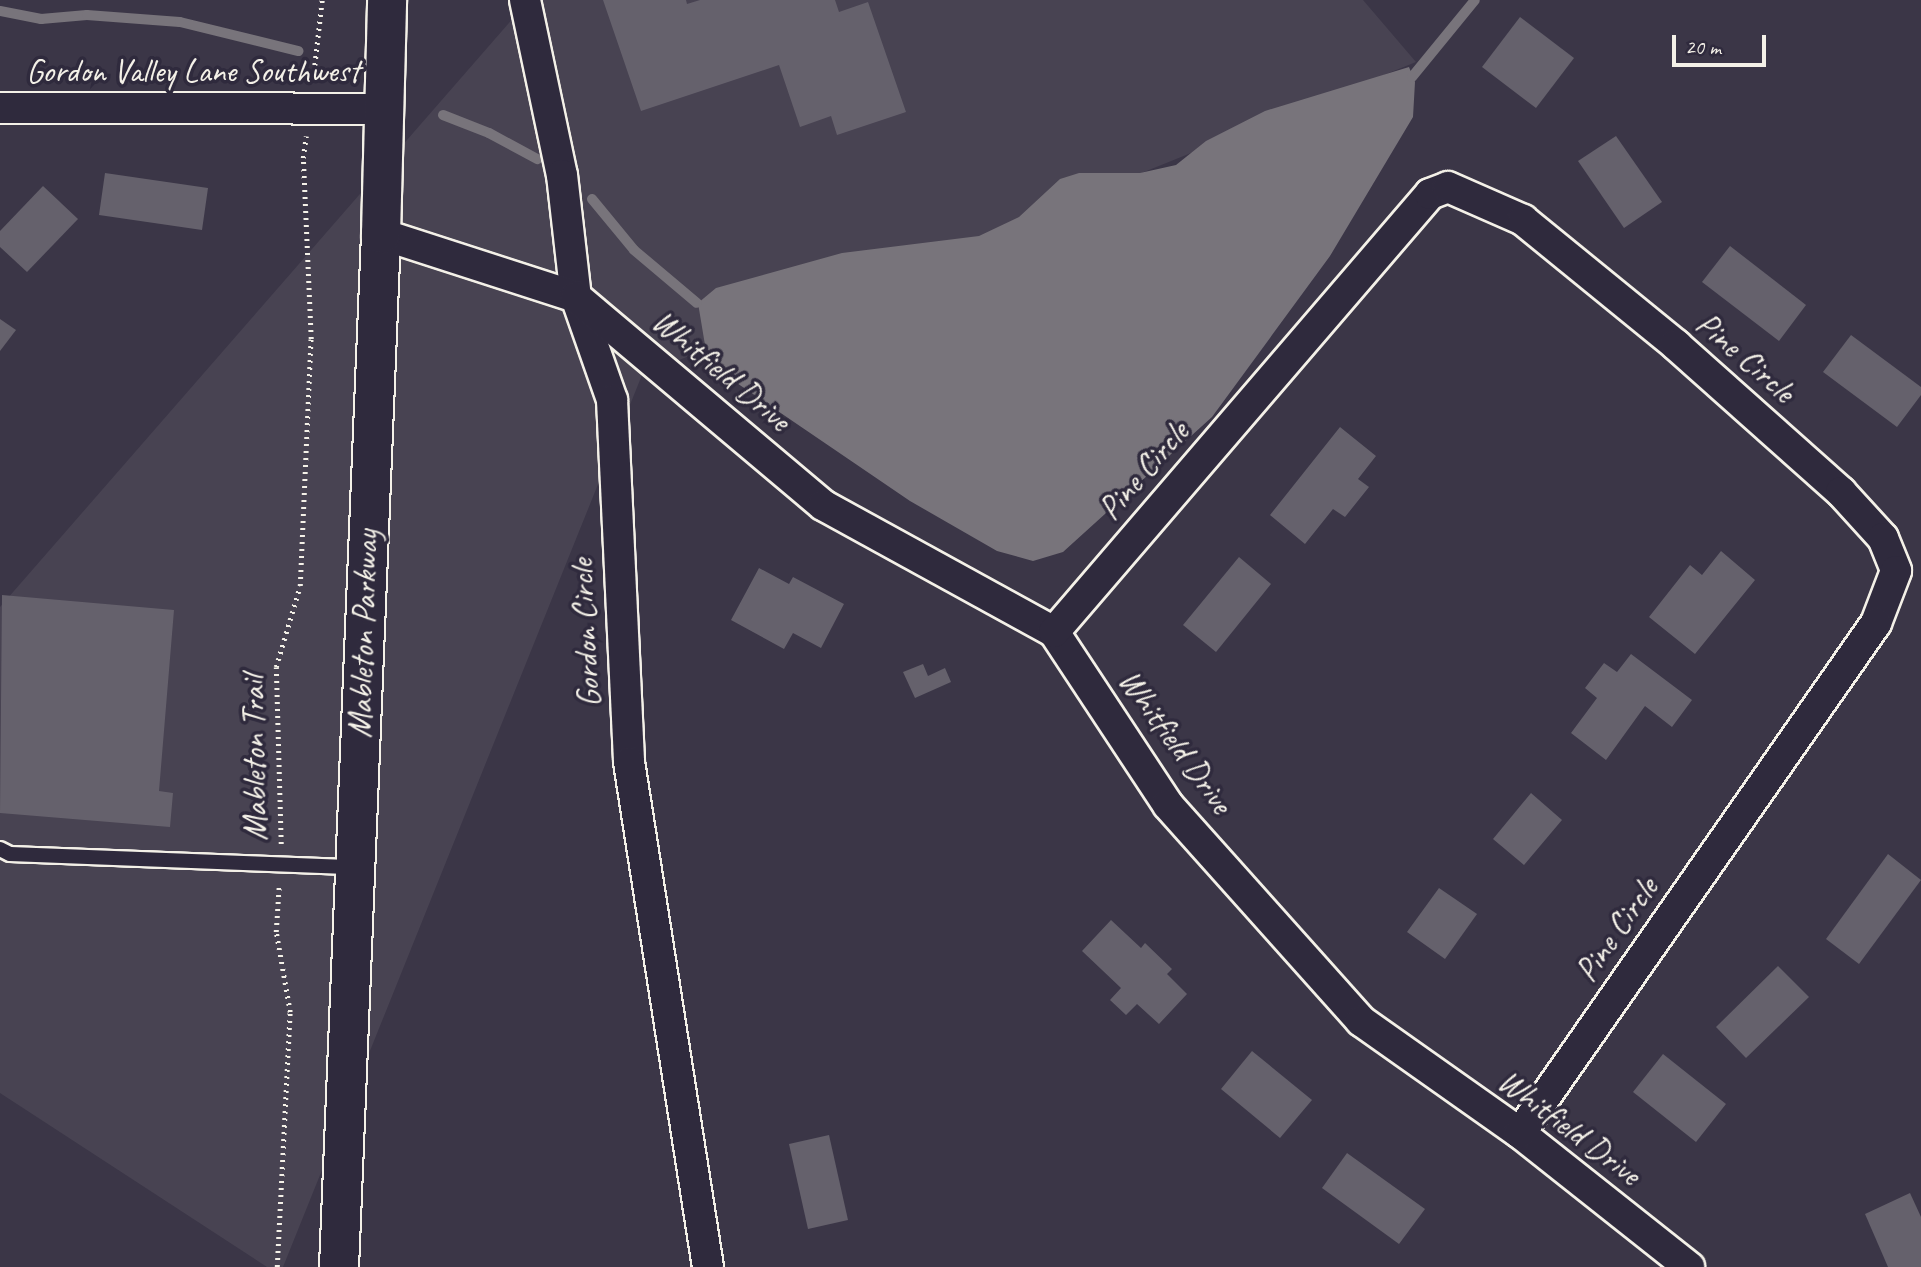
<!DOCTYPE html>
<html>
<head>
<meta charset="utf-8">
<style>
  body { margin:0 }
  #map { position:relative; width:1921px; height:1267px; overflow:hidden; background:#3b3647; font-family:Caveat,sans-serif }
  div>[style] { position:absolute }
  [style*='--x'] { left:calc(var(--x)*1px); top:calc(var(--y)*1px); width:calc(var(--w)*1px); rotate:calc(var(--a)*1deg) }
  .built>* { inset:0; background:#484352 }
  .water>* { inset:0; background:#78747b }
  .stream>* { height:10px; margin:-5px; padding:0 5px; transform-origin:5px; border-radius:5px; background:#78747b }
  .building>* { inset:0; background:#65616c }
  .path>* { height:4.5px; margin-top:-2.25px; transform-origin:0; background:repeating-linear-gradient(90deg,#f4f1e8 0 2px,transparent 0 7px) }
  .roads { filter:drop-shadow(2px 0 #f4f1e8) drop-shadow(-2px 0 #f4f1e8) drop-shadow(0 2px #f4f1e8) drop-shadow(0 -2px #f4f1e8) }
  .lane>* { height:14px; margin:-7px; padding:0 7px; transform-origin:7px; border-radius:7px; background:#2f2a3d }
  .street>* { height:30px; margin:-15px; padding:0 15px; transform-origin:15px; border-radius:15px; background:#2f2a3d }
  .secondary>* { height:38px; margin:-19px; padding:0 19px; transform-origin:19px; border-radius:19px; background:#2f2a3d }
  span { translate:-50% -50%; white-space:nowrap; text-align:center; line-height:1.15; -webkit-text-stroke:7px #2f2a3d; paint-order:stroke }
  .street-label { font-size:33px; color:#f4f1e8 }
  .scale { position:absolute; left:1672px; top:35px; width:94px; height:32px; box-sizing:border-box; border:4px solid #f4f1e8; border-top:0; padding-left:9px; font-size:21px; line-height:24px; white-space:nowrap; color:#f4f1e8; -webkit-text-stroke:5px #2f2a3d; paint-order:stroke }
</style>
</head>
<body>
<div id="map">
  <div class="built">
    <i style="clip-path:polygon(529px 0,1363px 0,1416px 62px,642px 375px,283px 1267px,267px 1267px,0 1093px,0 607px)"></i>
  </div>
  <div class="water">
    <i style="clip-path:polygon(1409px 67px,1415px 82px,1413px 117px,1330px 256px,1212px 417px,1063px 552px,1033px 561px,997px 551px,910px 501px,725px 375px,705px 345px,698px 303px,716px 288px,842px 253px,979px 236px,1019px 217px,1060px 179px,1079px 173px,1140px 173px,1176px 165px,1206px 141px,1265px 111px)"></i>
  </div>
  <div class="stream">
    <i style="--x:0;--y:11;--w:42;--a:11"></i>
    <i style="--x:41;--y:19;--w:46;--a:-5"></i>
    <i style="--x:87;--y:15;--w:93;--a:4.3"></i>
    <i style="--x:180;--y:22;--w:122;--a:13.8"></i>
    <i style="--x:1412;--y:77;--w:99;--a:-50.7"></i>
    <i style="--x:443;--y:115;--w:49;--a:21.4"></i>
    <i style="--x:489;--y:133;--w:55;--a:28.4"></i>
    <i style="--x:592;--y:199;--w:66;--a:50.5"></i>
    <i style="--x:634;--y:250;--w:82;--a:40.1"></i>
  </div>
  <div class="building">
    <i style="clip-path:polygon(603px 0,686px 0,687px 4px,700px 0,835px 0,839px 12px,868px 2px,906px 112px,837px 135px,831px 116px,800px 127px,779px 65px,641px 111px)"></i>
    <i style="clip-path:polygon(1520px 17px,1574px 58px,1536px 108px,1482px 67px)"></i>
    <i style="clip-path:polygon(1616px 136px,1662px 202px,1624px 228px,1578px 161px)"></i>
    <i style="clip-path:polygon(105px 173px,208px 188px,202px 230px,99px 215px)"></i>
    <i style="clip-path:polygon(43px 186px,78px 219px,27px 272px,0 247px,0 231px)"></i>
    <i style="clip-path:polygon(1730px 246px,1806px 305px,1779px 341px,1702px 282px)"></i>
    <i style="clip-path:polygon(0 319px,16px 330px,0 351px)"></i>
    <i style="clip-path:polygon(1851px 335px,1921px 387px,1921px 395px,1897px 427px,1823px 372px)"></i>
    <i style="clip-path:polygon(1340px 427px,1376px 456px,1358px 479px,1369px 487px,1345px 517px,1333px 509px,1305px 544px,1270px 515px)"></i>
    <i style="clip-path:polygon(1721px 551px,1755px 580px,1695px 654px,1649px 617px,1690px 565px,1702px 575px)"></i>
    <i style="clip-path:polygon(1239px 557px,1271px 584px,1216px 652px,1183px 625px)"></i>
    <i style="clip-path:polygon(759px 568px,789px 584px,793px 577px,844px 604px,821px 648px,793px 633px,784px 649px,731px 620px)"></i>
    <i style="clip-path:polygon(2px 595px,174px 610px,159px 791px,173px 793px,170px 827px,0 813px)"></i>
    <i style="clip-path:polygon(1631px 654px,1692px 700px,1672px 727px,1645px 706px,1606px 760px,1571px 733px,1597px 698px,1585px 688px,1604px 663px,1617px 672px)"></i>
    <i style="clip-path:polygon(923px 664px,928px 676px,945px 668px,951px 682px,915px 698px,903px 672px)"></i>
    <i style="clip-path:polygon(1531px 793px,1562px 820px,1524px 865px,1493px 839px)"></i>
    <i style="clip-path:polygon(1888px 854px,1921px 880px,1859px 964px,1826px 939px)"></i>
    <i style="clip-path:polygon(1439px 888px,1477px 914px,1445px 959px,1407px 932px)"></i>
    <i style="clip-path:polygon(1111px 920px,1141px 948px,1145px 943px,1172px 969px,1167px 974px,1187px 994px,1159px 1024px,1137px 1004px,1126px 1015px,1110px 1000px,1121px 988px,1082px 951px)"></i>
    <i style="clip-path:polygon(1778px 966px,1809px 997px,1746px 1058px,1716px 1027px)"></i>
    <i style="clip-path:polygon(1252px 1051px,1312px 1100px,1280px 1138px,1221px 1089px)"></i>
    <i style="clip-path:polygon(1663px 1054px,1726px 1104px,1696px 1142px,1633px 1092px)"></i>
    <i style="clip-path:polygon(829px 1135px,848px 1220px,808px 1229px,789px 1144px)"></i>
    <i style="clip-path:polygon(1347px 1153px,1425px 1209px,1399px 1244px,1322px 1188px)"></i>
    <i style="clip-path:polygon(1910px 1193px,1921px 1217px,1921px 1267px,1888px 1267px,1865px 1214px)"></i>
  </div>
  <div class="path">
    <i style="--x:313;--y:79;--w:80;--a:-83.5"></i>
    <i style="--x:281;--y:844;--w:177;--a:-91.6"></i>
    <i style="--x:276;--y:667;--w:84;--a:-73.5"></i>
    <i style="--x:300;--y:586;--w:247;--a:-87.5"></i>
    <i style="--x:311;--y:339;--w:181;--a:-92.5"></i>
    <i style="--x:303;--y:158;--w:22;--a:-82"></i>
    <i style="--x:277;--y:1267;--w:255;--a:-87.1"></i>
    <i style="--x:290;--y:1012;--w:81;--a:-99.9"></i>
    <i style="--x:276;--y:932;--w:47;--a:-86.3"></i>
  </div>
  <div class="roads">
    <div class="lane">
      <i style="--x:0;--y:849;--w:11;--a:27"></i>
      <i style="--x:10;--y:854;--w:344;--a:2.2"></i>
    </div>
    <div class="street">
      <i style="--x:525;--y:0;--w:179;--a:78.1"></i>
      <i style="--x:562;--y:175;--w:123;--a:83.5"></i>
      <i style="--x:576;--y:297;--w:109;--a:70.7"></i>
      <i style="--x:612;--y:400;--w:362;--a:87.3"></i>
      <i style="--x:629;--y:762;--w:511;--a:81.11"></i>
      <i style="--x:0;--y:108;--w:385;--a:0.1"></i>
      <i style="--x:381;--y:234;--w:205;--a:17.9"></i>
      <i style="--x:576;--y:297;--w:323;--a:40.1"></i>
      <i style="--x:823;--y:505;--w:264;--a:28.8"></i>
      <i style="--x:1054;--y:632;--w:207;--a:56.6"></i>
      <i style="--x:1168;--y:805;--w:290;--a:48.2"></i>
      <i style="--x:1361;--y:1021;--w:194;--a:35.2"></i>
      <i style="--x:1520;--y:1133;--w:216;--a:38.4"></i>
      <i style="--x:1054;--y:632;--w:577;--a:-49.36"></i>
      <i style="--x:1430;--y:194;--w:19;--a:-21"></i>
      <i style="--x:1448;--y:187;--w:82;--a:23.7"></i>
      <i style="--x:1523;--y:220;--w:198;--a:39.2"></i>
      <i style="--x:1676;--y:345;--w:221;--a:41.7"></i>
      <i style="--x:1841;--y:492;--w:62;--a:47.6"></i>
      <i style="--x:1883;--y:538;--w:35;--a:68"></i>
      <i style="--x:1896;--y:571;--w:56;--a:111"></i>
      <i style="--x:1876;--y:623;--w:622;--a:124.92"></i>
    </div>
    <div class="secondary">
      <i style="--x:339;--y:1267;--w:1034;--a:-87.67"></i>
      <i style="--x:381;--y:234;--w:234;--a:-88.5"></i>
    </div>
  </div>
  <div class="street-label">
    <span style="left:193px;top:72px">Gordon Valley Lane Southwest</span>
    <span style="left:1745px;top:358px;rotate:41deg">Pine Circle</span>
    <span style="left:721px;top:371px;rotate:40deg">Whitfield Drive</span>
    <span style="left:1144px;top:471px;rotate:-49deg">Pine Circle</span>
    <span style="left:586px;top:633px;rotate:-93deg">Gordon Circle</span>
    <span style="left:364px;top:634px;rotate:-88deg">Mableton Parkway</span>
    <span style="left:1175px;top:742px;rotate:54deg">Whitfield Drive</span>
    <span style="left:255px;top:758px;rotate:-91deg">Mableton Trail</span>
    <span style="left:1617px;top:930px;rotate:-55deg">Pine Circle</span>
    <span style="left:1569px;top:1128px;rotate:37deg">Whitfield Drive</span>
  </div>
  <div class="scale">20 m</div>
</div>
</body>
</html>
